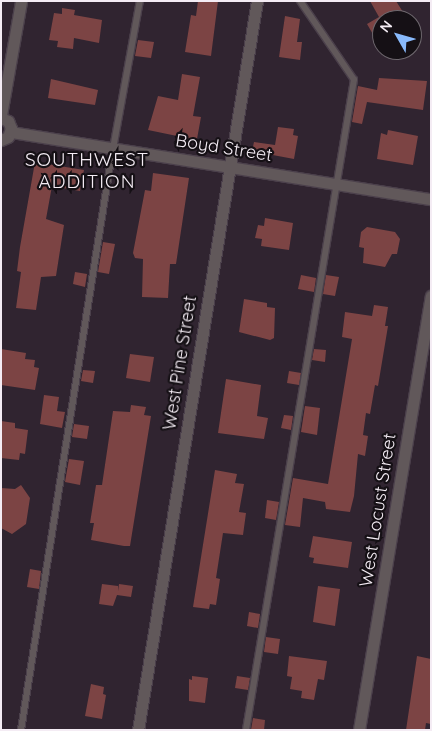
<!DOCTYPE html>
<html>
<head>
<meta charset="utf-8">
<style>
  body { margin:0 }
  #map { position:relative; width:432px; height:731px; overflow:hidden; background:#302430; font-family:Quicksand,sans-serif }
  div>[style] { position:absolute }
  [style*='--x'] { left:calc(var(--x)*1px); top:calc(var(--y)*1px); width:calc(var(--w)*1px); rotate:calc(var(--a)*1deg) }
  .building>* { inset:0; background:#7c4444 }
  .roads { filter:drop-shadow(1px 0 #4b404b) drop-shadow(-1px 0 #4b404b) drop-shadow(0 1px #4b404b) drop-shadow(0 -1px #4b404b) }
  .service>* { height:5.5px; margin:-2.75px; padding:0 2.75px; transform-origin:2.75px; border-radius:2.75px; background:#61585a }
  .minor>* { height:11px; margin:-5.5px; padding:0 5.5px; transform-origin:5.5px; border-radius:5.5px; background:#61585a }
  span { translate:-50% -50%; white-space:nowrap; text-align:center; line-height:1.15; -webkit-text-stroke:4.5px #151015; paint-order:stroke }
  .street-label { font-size:18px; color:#f4ecf4 }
  .neighbourhood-label { font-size:19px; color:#f4ecf4; letter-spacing:1px }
  .frame { position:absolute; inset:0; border:2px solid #f4ecf4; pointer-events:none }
  .north { position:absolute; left:372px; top:10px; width:50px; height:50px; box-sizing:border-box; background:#151015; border:1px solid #6e686e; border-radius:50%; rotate:308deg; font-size:14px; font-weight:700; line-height:20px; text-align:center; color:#f4ecf4 }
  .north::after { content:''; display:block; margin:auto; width:18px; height:22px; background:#89bafc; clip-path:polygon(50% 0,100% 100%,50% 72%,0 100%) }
</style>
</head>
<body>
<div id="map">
  <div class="building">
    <i style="clip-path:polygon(198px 1px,218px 1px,211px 56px,185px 52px,191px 15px,196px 16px)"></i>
    <i style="clip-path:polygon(370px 1px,396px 1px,408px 20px,382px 20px,382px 50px,367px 24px,379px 17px)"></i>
    <i style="clip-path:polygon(62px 8px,75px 10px,74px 15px,102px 20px,99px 43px,74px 38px,73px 49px,57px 47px,58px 41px,49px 40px,54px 13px,62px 14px)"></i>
    <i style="clip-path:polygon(285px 16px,300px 19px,297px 42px,302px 42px,300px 60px,279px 57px)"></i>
    <i style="clip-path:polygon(138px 40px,154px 42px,151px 58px,135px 56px)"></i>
    <i style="clip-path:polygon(182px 74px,200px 77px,193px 116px,201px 117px,197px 139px,192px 138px,191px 143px,176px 140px,177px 136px,148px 130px,158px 96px,178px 100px)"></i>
    <i style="clip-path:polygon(379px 78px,427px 81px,423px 110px,367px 102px,362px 124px,352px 122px,358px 86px,377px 90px)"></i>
    <i style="clip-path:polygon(51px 79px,98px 90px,95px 105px,48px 98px)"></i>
    <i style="clip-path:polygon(278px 127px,294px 129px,293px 135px,298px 136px,294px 159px,252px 151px,254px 142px,275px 145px)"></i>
    <i style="clip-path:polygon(388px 130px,418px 136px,413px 165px,377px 159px,381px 133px,387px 135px)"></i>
    <i style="clip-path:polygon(35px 162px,84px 170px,80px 191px,52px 186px,46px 219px,64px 225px,56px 276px,41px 277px,36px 310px,16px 308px,21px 272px,17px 271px,20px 247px)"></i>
    <i style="clip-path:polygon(153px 173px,189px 178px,176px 264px,170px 264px,168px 298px,142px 297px,143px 259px,135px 258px,133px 253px,145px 190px,151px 191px)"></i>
    <i style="clip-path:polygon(265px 218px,293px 223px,289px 250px,261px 246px,262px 239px,255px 238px,258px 225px,264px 226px)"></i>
    <i style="clip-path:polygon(367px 227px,395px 232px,400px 239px,397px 254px,392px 254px,385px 267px,363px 263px,364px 248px,359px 247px,361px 232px)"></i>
    <i style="clip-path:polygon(103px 242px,115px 244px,109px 274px,98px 272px)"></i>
    <i style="clip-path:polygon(75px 272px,87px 274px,85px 287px,73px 284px)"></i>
    <i style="clip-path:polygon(301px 275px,316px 278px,314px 292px,298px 289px)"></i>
    <i style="clip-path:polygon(326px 275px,339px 277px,335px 296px,323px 294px)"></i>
    <i style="clip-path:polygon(244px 299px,267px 303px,267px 307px,275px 308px,274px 338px,270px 340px,239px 332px)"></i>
    <i style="clip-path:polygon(374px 305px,388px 307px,385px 326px,388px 326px,378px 386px,375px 385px,370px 414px,366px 413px,363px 435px,368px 436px,365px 456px,358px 454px,354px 496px,350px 512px,326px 509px,325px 502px,303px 498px,300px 527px,285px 525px,293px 478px,328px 484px,352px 339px,342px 337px,345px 312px,372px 316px)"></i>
    <i style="clip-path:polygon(1px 349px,26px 353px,25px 359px,35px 360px,34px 367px,39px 368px,35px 390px,1px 385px)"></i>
    <i style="clip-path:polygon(314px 349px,326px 350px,325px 362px,312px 360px)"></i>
    <i style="clip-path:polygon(130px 354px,154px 357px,150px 382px,126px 378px)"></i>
    <i style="clip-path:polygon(83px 370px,95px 371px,93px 383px,81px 381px)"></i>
    <i style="clip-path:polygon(289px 371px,301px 373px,299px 385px,287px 383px)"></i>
    <i style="clip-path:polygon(226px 379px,261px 385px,257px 416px,268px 418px,264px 439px,218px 433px)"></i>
    <i style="clip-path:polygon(44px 395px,59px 397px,57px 411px,65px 412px,62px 428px,40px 424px)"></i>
    <i style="clip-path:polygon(131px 405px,146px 407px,144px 415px,151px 416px,130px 546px,124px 546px,91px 540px,94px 523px,90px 523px,96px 485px,102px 485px,113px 411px,130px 412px)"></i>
    <i style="clip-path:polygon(305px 406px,320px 408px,317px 435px,301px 432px)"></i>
    <i style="clip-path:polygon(284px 415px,293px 416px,291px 430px,281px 428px)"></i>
    <i style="clip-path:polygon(1px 421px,15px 423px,15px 428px,28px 430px,25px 454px,20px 453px,19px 460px,1px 458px)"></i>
    <i style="clip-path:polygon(74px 424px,89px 426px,87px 439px,72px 437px)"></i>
    <i style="clip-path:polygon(69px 459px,84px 461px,80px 485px,65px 482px)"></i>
    <i style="clip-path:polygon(215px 470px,237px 474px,235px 483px,244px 484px,239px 512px,246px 513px,243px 535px,223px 533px,216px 578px,220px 579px,216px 605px,210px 604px,209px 609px,193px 607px)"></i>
    <i style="clip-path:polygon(21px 485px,30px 498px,26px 524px,12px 534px,1px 528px,1px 488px,15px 489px)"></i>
    <i style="clip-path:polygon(267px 500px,279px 502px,276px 520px,265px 518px)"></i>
    <i style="clip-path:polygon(313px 536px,352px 542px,348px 568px,313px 563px,314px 558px,309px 557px)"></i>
    <i style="clip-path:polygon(30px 569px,41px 571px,39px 589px,27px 587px)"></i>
    <i style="clip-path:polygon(102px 584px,118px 586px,118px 591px,119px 584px,133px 586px,131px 597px,117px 595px,113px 606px,99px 604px)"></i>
    <i style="clip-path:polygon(318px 586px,340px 589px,335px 626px,313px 622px)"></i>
    <i style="clip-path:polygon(249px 612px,260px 614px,258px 628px,247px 626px)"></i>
    <i style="clip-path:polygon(266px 637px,280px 639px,278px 654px,264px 652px)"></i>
    <i style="clip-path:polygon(289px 656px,327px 661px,324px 680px,318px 679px,314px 700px,301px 698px,302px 691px,290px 689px,292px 677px,287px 676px)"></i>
    <i style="clip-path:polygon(417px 656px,431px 659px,431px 724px,426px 723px,425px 730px,406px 730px)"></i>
    <i style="clip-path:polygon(192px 676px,208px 678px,205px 703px,189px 701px,189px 679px,192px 680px)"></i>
    <i style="clip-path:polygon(237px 676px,250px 678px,248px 690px,235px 688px)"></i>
    <i style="clip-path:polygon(91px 684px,104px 687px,103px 694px,106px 695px,102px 719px,85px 716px)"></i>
    <i style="clip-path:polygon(253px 718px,265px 720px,264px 730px,251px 730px)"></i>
  </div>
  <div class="roads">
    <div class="service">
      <i style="--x:21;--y:730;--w:577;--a:-81.03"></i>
      <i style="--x:111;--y:160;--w:162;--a:-79.7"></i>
      <i style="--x:246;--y:730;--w:659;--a:-80.57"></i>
      <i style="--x:354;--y:80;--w:96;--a:-124.4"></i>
    </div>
    <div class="minor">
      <i style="--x:1;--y:115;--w:116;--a:-80"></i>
      <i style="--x:1;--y:118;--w:8;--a:23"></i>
      <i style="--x:8;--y:121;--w:8;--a:67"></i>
      <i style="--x:11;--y:128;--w:9;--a:108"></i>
      <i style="--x:8;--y:137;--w:8;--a:157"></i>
      <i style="--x:11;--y:132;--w:425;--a:9.1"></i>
      <i style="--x:138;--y:730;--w:739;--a:-80.73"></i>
      <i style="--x:359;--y:730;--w:440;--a:-80.6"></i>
    </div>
  </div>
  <div class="street-label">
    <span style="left:224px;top:148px;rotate:9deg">Boyd Street</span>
    <span style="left:180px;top:363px;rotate:-81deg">West Pine Street</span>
    <span style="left:378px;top:510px;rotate:-81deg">West Locust Street</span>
  </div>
  <div class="neighbourhood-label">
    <span style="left:87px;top:171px">SOUTHWEST<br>ADDITION</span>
  </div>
  <div class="frame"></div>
  <div class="north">N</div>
</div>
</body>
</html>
